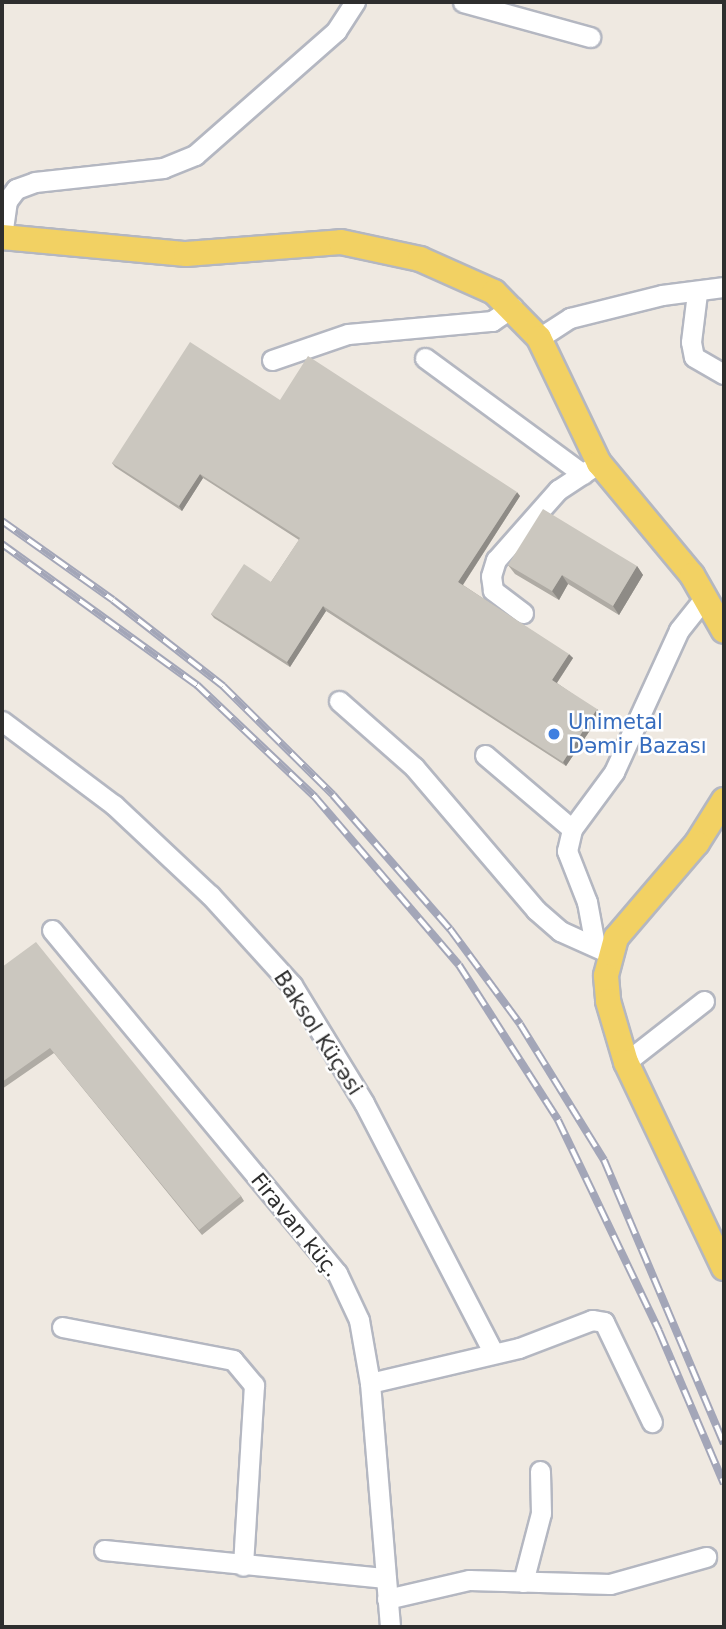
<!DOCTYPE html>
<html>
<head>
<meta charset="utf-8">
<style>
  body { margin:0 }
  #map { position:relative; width:726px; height:1629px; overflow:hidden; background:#efe9e1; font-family:"DejaVu Sans",sans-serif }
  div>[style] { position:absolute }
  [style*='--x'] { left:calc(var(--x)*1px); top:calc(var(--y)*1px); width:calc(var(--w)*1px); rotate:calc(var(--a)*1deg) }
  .roads { filter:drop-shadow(2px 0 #b4b7c1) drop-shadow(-2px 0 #b4b7c1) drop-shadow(0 2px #b4b7c1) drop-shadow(0 -2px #b4b7c1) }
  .minor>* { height:19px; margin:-9.5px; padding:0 9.5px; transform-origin:9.5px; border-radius:9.5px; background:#fff }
  .major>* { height:24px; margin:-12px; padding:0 12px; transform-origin:12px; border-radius:12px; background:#f2d163 }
  .rail>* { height:8px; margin-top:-4px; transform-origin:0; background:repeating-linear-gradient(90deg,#fff 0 16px,#a3a6b8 0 32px); box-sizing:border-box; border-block:2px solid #a3a6b8 }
  .wall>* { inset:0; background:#afaba4 }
  .shaded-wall>* { inset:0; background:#8e8b86 }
  .building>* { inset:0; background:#cbc7bf }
  .dots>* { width:19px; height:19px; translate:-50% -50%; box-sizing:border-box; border:4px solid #fff; border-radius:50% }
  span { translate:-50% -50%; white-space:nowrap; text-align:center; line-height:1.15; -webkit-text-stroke:5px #fff; paint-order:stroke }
  .shop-label { font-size:21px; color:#366cbe }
  .left { translate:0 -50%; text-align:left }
  .street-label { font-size:21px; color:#2e2e2e }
  .frame { position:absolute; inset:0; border:4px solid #2e2e2e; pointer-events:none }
</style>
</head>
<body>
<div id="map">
  <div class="roads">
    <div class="minor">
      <i style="--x:463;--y:2;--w:132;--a:15.4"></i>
      <i style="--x:2;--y:236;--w:35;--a:-82"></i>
      <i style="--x:7;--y:201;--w:15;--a:-53"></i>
      <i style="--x:16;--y:189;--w:20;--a:-20"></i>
      <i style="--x:35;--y:182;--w:129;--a:-6.2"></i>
      <i style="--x:163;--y:168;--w:35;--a:-22"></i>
      <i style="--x:195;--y:155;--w:188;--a:-41.3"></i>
      <i style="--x:336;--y:31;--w:35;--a:-57"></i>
      <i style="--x:697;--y:293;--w:49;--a:97"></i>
      <i style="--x:691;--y:342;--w:15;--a:79"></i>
      <i style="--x:694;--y:357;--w:34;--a:30"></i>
      <i style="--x:539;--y:338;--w:37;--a:-33"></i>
      <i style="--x:570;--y:318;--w:95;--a:-14"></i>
      <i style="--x:662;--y:295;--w:63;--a:-7.4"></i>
      <i style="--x:425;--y:358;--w:196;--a:36.3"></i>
      <i style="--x:272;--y:360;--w:80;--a:-18.9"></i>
      <i style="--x:348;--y:334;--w:145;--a:-5.2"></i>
      <i style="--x:492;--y:321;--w:25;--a:-34"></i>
      <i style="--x:523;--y:613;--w:38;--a:-143"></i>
      <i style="--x:493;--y:590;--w:14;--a:-98"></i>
      <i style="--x:491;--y:576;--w:17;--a:-73"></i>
      <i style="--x:496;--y:560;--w:94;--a:-48.5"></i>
      <i style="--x:558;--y:490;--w:49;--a:-33.4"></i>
      <i style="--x:339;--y:701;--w:100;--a:41.3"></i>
      <i style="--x:414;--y:767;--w:188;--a:49.5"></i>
      <i style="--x:536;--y:910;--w:32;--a:41"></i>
      <i style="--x:560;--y:931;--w:46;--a:24.3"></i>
      <i style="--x:2;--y:721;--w:140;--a:36.9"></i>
      <i style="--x:114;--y:805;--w:132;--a:43.2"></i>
      <i style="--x:210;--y:895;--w:122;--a:47.7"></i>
      <i style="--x:292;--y:985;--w:138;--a:58.6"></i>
      <i style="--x:364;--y:1103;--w:280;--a:62.6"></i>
      <i style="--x:485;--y:755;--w:114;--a:40.4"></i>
      <i style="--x:52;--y:930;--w:446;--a:50.3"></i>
      <i style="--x:337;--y:1273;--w:52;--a:64.9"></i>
      <i style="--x:359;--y:1320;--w:64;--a:80.1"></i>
      <i style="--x:370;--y:1383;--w:245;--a:85.3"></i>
      <i style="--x:595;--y:945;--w:44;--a:-100.5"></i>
      <i style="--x:587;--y:902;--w:55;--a:-111.4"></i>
      <i style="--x:567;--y:851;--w:23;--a:-77"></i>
      <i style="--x:572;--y:829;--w:71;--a:-53.6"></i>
      <i style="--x:614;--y:772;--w:156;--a:-65.4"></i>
      <i style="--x:679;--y:630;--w:43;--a:-51.5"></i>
      <i style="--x:626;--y:1062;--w:99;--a:-38"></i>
      <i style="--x:62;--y:1327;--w:174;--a:10.9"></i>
      <i style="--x:233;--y:1360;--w:33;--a:50"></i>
      <i style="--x:254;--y:1385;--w:181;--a:93.5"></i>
      <i style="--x:370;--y:1383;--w:153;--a:-13.2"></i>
      <i style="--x:519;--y:1348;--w:78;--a:-21"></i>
      <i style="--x:592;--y:1320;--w:12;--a:9"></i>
      <i style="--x:604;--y:1322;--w:111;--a:64.4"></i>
      <i style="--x:104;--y:1550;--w:283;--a:5.7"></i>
      <i style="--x:523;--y:1582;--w:71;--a:-75.4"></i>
      <i style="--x:541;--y:1513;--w:42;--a:-91.4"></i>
      <i style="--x:387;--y:1599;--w:84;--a:-13"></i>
      <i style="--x:469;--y:1580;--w:141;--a:1.6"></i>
      <i style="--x:610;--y:1584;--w:100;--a:-15.7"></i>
    </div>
    <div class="major">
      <i style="--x:2;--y:237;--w:185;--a:5.3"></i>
      <i style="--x:186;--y:254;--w:155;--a:-4.4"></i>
      <i style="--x:341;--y:242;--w:81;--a:12.1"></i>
      <i style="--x:420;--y:259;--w:81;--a:24"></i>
      <i style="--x:494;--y:292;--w:64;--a:45.6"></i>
      <i style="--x:539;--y:338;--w:139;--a:64.4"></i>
      <i style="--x:599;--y:463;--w:146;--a:50.3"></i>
      <i style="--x:692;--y:575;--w:64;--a:60.3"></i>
      <i style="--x:724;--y:800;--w:51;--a:122.1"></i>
      <i style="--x:697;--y:843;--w:125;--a:130.5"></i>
      <i style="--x:616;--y:938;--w:39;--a:105"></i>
      <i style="--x:606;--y:976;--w:25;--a:85"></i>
      <i style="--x:608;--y:1001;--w:64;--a:73.6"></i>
      <i style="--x:626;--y:1062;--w:228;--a:64.6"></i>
    </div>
  </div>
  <div class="rail">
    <i style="--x:2;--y:521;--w:136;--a:35.4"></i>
    <i style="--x:113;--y:600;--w:140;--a:38"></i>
    <i style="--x:223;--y:686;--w:155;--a:44.7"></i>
    <i style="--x:333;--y:795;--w:178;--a:48.9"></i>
    <i style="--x:450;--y:929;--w:118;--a:53.6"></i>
    <i style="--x:520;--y:1024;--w:160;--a:58.3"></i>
    <i style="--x:604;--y:1160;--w:308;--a:67.1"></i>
    <i style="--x:2;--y:544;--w:241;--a:35.9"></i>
    <i style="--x:197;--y:685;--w:163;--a:43.5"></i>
    <i style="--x:315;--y:797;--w:221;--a:49.4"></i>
    <i style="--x:459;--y:965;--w:184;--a:57.4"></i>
    <i style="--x:558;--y:1120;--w:234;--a:64.4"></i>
    <i style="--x:659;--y:1331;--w:166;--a:67"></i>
  </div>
  <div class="wall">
    <i style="clip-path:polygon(280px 400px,520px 496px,463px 585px,573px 658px,557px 683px,601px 714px,566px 766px,326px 611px,290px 667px,214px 618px,211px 614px,271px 582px,299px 540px,203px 478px,182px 511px,115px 467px,112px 463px)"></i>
    <i style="clip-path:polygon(508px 565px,637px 566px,643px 575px,619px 615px,568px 584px,559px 600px,515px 574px)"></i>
    <i style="clip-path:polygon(2px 967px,241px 1196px,244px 1201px,202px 1235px,54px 1053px,2px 1089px)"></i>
  </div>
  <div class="shaded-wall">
    <i style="clip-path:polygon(200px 474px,203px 478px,182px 511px,179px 506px)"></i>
    <i style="clip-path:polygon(517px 492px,520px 496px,462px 586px,458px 582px)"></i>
    <i style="clip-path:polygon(637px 566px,643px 575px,619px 615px,613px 606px)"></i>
    <i style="clip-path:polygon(562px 575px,568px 584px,559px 600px,552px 591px)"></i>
    <i style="clip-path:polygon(323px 606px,326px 611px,290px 667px,287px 662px)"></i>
    <i style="clip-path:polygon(569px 654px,573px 658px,556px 684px,552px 680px)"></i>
    <i style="clip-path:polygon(597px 709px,601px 714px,566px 766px,563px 762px)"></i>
  </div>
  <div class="building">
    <i style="clip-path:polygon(190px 342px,280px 400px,308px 356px,517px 492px,458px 582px,569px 654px,552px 680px,597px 709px,563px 762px,323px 606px,287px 662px,211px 614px,244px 564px,271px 582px,300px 538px,200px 474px,179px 506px,112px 463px)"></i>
    <i style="clip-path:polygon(543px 509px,637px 566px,613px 606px,562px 575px,552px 591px,508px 565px)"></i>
    <i style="clip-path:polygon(36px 942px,241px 1196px,199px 1230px,50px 1048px,2px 1082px,2px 967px)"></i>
  </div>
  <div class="dots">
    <i style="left:554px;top:734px;background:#3f7fe0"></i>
  </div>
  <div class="shop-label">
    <span class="left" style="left:568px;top:734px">Unimetal<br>Dəmir Bazası</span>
  </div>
  <div class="street-label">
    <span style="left:318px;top:1033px;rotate:57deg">Baksol Küçəsi</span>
    <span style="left:295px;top:1225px;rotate:51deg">Firavan küç.</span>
  </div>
  <div class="frame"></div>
</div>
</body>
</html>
